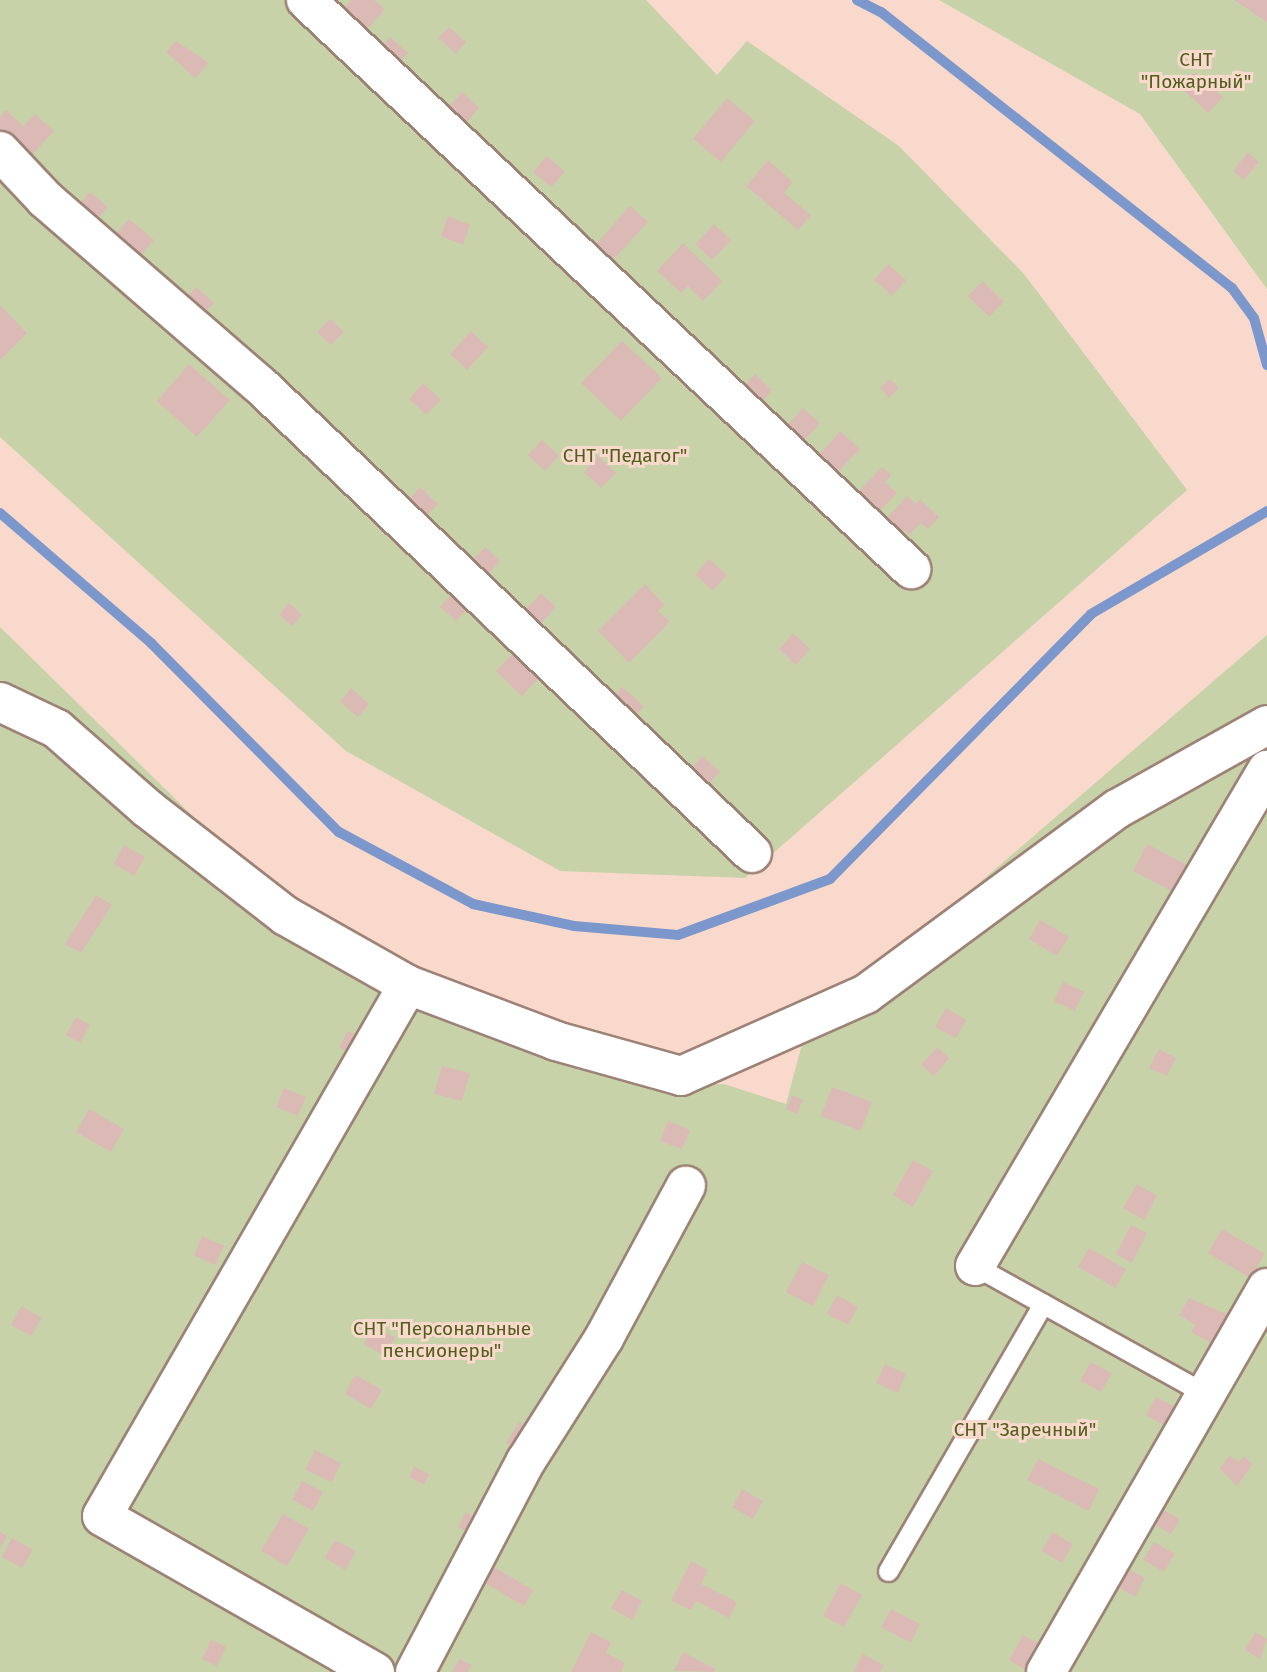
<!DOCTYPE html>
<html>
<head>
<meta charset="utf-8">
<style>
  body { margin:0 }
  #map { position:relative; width:1267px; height:1672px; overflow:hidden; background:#f8d9cc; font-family:"Fira Sans",sans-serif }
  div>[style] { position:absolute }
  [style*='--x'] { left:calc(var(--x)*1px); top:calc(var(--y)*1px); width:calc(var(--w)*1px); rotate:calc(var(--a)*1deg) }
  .green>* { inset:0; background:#c7d2a9 }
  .stream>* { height:10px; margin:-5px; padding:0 5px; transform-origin:5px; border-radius:5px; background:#7c97cb }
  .building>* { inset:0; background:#dbbab6 }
  .roads { filter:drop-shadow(2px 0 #9d8276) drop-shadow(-2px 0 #9d8276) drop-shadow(0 2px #9d8276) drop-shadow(0 -2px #9d8276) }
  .lane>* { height:19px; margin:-9.5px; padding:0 9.5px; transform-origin:9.5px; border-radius:9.5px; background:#fff }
  .street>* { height:38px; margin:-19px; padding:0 19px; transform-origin:19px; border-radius:19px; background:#fff }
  span { translate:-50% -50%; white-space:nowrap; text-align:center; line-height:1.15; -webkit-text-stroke:6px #f8d9cc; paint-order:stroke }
  .park-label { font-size:19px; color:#515e1c }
</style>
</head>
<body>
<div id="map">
  <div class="green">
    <i style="clip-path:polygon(0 0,646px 0,717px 75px,747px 41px,899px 146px,1024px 274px,1187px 490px,745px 878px,560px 871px,346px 751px,0 437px)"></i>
    <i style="clip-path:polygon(939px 0,1267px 0,1267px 289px,1140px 114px)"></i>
    <i style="clip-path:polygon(0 627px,257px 879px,249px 893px,664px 1086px,724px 1084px,786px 1104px,805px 1033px,1267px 635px,1267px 1672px,397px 1672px,390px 1667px,361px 1672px,0 1672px)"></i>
  </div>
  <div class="stream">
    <i style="--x:857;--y:0;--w:27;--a:27"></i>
    <i style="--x:881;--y:12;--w:447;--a:38.2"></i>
    <i style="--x:1232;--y:288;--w:37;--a:54"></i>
    <i style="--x:1254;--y:318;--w:49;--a:74.5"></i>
    <i style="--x:0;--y:513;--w:199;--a:40.7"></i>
    <i style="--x:151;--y:643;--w:267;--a:45.2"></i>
    <i style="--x:339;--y:832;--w:152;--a:28.2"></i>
    <i style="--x:473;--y:904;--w:103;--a:12.3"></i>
    <i style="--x:574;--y:926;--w:104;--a:4.9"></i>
    <i style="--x:678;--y:935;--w:162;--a:-20.2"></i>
    <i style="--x:830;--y:879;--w:372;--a:-45.4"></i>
    <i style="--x:1091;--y:614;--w:204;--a:-30.3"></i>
  </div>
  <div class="building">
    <i style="clip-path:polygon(351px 0,374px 0,385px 9px,364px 33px,340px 13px)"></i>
    <i style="clip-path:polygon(1234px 0,1267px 0,1267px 22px)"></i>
    <i style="clip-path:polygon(449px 27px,466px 42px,456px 54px,438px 38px)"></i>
    <i style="clip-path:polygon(390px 37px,408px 53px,397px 64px,380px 48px)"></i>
    <i style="clip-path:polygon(176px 41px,209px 63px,195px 78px,166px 52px)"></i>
    <i style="clip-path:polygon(1194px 72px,1223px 97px,1208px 113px,1181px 88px)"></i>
    <i style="clip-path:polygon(462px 92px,479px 108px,465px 124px,448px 107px)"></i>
    <i style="clip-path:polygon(727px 98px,755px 121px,721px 162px,693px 139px)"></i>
    <i style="clip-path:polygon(6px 110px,23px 126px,35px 114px,54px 131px,22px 166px,0 145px,0 117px)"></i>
    <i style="clip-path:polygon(1248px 152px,1259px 162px,1244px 180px,1233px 171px)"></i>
    <i style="clip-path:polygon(547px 156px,565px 172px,551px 187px,533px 172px)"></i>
    <i style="clip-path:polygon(768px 160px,793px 182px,784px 193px,811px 215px,798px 230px,746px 186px)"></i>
    <i style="clip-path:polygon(90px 192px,108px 207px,94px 223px,76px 207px)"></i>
    <i style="clip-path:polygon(630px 206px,648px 222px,613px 260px,595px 245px)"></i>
    <i style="clip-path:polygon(448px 216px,470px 225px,463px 245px,441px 236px)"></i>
    <i style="clip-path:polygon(129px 219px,154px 240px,136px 261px,111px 239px)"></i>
    <i style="clip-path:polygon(714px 224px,731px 240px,712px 260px,695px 244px)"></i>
    <i style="clip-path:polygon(683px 243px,722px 281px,703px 301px,688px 286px,681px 293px,657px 271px)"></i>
    <i style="clip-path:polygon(888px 264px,906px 280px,892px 296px,874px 280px)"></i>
    <i style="clip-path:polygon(983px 281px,1004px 302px,989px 317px,968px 296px)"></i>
    <i style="clip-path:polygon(196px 287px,214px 303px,200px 318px,182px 303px)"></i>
    <i style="clip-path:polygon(0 305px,27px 333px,0 360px)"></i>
    <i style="clip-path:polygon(330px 319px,344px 332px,331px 345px,317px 332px)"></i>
    <i style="clip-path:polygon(471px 331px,488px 347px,467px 370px,450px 354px)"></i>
    <i style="clip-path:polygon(622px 341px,662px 378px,621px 421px,581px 383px)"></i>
    <i style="clip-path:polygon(189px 364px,230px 400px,197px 437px,157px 401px)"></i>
    <i style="clip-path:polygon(755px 374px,772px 390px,760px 404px,742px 388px)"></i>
    <i style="clip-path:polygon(890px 379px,899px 388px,889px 398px,880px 388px)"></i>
    <i style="clip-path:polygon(423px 383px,441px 400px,426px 415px,409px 399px)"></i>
    <i style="clip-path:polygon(803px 408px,820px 423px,803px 442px,786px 427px)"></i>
    <i style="clip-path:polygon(840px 431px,860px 449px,838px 472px,819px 455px)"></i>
    <i style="clip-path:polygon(542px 440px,559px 456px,545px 471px,528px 455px)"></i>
    <i style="clip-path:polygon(598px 456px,616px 473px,601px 488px,584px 472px)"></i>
    <i style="clip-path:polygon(882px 467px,891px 475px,885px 482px,897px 493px,879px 512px,858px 492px)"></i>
    <i style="clip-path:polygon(420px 487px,438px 504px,419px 524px,402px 507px)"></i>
    <i style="clip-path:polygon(907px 496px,916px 504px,920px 499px,939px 517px,928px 529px,921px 523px,909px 535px,904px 530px,901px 533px,886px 519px)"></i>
    <i style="clip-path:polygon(485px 547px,500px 561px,481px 582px,465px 567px)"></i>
    <i style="clip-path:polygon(709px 559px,727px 575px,713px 591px,695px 575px)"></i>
    <i style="clip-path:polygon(645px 584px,665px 605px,658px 611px,670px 622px,629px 663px,598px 631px)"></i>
    <i style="clip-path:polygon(458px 587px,474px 601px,456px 621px,440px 607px)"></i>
    <i style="clip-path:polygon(541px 593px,556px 607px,534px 631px,519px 617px)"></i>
    <i style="clip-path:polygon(289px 603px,302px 615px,292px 626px,279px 615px)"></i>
    <i style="clip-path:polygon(793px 633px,810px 649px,796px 665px,779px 649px)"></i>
    <i style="clip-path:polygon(518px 648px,544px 673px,522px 696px,496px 671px)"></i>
    <i style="clip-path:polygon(622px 687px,644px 706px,632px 719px,611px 699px)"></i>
    <i style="clip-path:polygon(351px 688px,369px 704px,358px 717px,340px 702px)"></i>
    <i style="clip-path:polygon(702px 756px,720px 772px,705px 788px,688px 772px)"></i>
    <i style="clip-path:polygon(1147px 844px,1201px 872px,1187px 899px,1133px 871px)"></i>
    <i style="clip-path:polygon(124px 845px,145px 857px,134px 876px,114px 864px)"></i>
    <i style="clip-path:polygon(96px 895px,112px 905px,81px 953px,65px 944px)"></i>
    <i style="clip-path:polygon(1040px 920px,1069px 937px,1057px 956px,1029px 939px)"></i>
    <i style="clip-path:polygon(1063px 982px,1084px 992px,1075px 1011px,1054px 1001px)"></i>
    <i style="clip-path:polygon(946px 1008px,966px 1020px,956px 1038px,935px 1027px)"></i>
    <i style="clip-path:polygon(76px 1017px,90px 1025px,80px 1043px,66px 1035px)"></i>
    <i style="clip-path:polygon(348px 1031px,369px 1043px,359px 1060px,339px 1047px)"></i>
    <i style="clip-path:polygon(937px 1047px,949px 1058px,934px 1076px,921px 1065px)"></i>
    <i style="clip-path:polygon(1159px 1049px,1176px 1058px,1167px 1076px,1149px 1068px)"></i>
    <i style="clip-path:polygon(442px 1066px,470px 1073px,462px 1101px,434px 1094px)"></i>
    <i style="clip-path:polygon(832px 1087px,872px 1102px,861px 1131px,821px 1116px)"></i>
    <i style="clip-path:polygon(284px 1088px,306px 1097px,298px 1116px,276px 1107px)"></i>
    <i style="clip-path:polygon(792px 1095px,803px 1100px,797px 1114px,786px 1109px)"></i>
    <i style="clip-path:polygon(89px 1109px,124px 1129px,111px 1152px,76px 1132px)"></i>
    <i style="clip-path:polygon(668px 1121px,690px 1130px,682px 1149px,660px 1141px)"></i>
    <i style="clip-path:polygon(913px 1160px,933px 1171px,913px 1207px,893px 1195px)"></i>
    <i style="clip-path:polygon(1137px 1184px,1157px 1196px,1144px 1220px,1123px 1208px)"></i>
    <i style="clip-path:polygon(1131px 1225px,1147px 1233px,1132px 1263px,1116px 1254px)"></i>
    <i style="clip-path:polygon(1222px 1229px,1265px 1254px,1250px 1278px,1208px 1253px)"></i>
    <i style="clip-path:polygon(202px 1236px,224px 1246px,215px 1265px,194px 1255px)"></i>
    <i style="clip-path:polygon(1089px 1248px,1126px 1269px,1116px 1288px,1078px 1267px)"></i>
    <i style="clip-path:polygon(802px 1262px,829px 1275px,813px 1306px,786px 1292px)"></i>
    <i style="clip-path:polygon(837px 1295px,858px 1307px,848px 1325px,827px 1314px)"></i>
    <i style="clip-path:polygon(1189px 1298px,1229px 1315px,1213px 1344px,1191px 1332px,1195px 1325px,1179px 1315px)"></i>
    <i style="clip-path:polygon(21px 1306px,42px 1318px,31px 1336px,11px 1325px)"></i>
    <i style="clip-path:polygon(375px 1326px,395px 1338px,385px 1356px,364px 1344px)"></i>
    <i style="clip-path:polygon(1091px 1362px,1112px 1374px,1101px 1392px,1080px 1381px)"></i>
    <i style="clip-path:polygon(885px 1364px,906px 1374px,898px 1393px,876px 1383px)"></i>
    <i style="clip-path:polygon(355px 1375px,382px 1390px,371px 1409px,345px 1394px)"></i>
    <i style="clip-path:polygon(1156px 1397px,1177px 1408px,1167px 1427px,1146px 1415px)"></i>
    <i style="clip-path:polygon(519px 1422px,537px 1434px,523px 1455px,506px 1443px)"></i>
    <i style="clip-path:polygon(315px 1450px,341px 1463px,332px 1482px,305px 1470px)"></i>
    <i style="clip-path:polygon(1229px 1456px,1239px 1462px,1243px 1456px,1253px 1464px,1237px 1486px,1220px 1469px)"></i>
    <i style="clip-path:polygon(1038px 1459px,1099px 1489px,1089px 1511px,1027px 1480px)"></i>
    <i style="clip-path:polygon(414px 1466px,429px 1474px,424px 1485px,409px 1477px)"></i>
    <i style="clip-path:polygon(302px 1481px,323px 1492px,313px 1511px,292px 1499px)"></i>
    <i style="clip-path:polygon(742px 1489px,763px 1501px,753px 1519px,732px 1507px)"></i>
    <i style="clip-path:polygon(1152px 1504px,1180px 1519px,1171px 1534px,1144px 1519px)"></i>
    <i style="clip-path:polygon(466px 1512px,486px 1523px,478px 1538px,458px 1527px)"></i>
    <i style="clip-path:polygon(283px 1514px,309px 1529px,287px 1566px,261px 1551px)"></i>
    <i style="clip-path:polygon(0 1532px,7px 1536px,0 1549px)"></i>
    <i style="clip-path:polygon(1052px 1532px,1073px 1544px,1062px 1563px,1042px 1551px)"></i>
    <i style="clip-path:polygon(12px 1538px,33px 1550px,22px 1568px,2px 1557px)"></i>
    <i style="clip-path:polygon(335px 1540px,356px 1551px,345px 1570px,325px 1558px)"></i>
    <i style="clip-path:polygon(1154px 1542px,1175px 1554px,1164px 1572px,1143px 1560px)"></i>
    <i style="clip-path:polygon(691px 1561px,708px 1570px,701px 1584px,737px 1602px,729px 1618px,696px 1601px,691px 1610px,671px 1601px)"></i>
    <i style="clip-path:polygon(492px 1566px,533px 1590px,524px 1606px,483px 1582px)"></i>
    <i style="clip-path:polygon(1125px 1567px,1145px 1578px,1135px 1597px,1114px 1585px)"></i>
    <i style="clip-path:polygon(841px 1583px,862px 1595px,844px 1627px,823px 1616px)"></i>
    <i style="clip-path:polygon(622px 1590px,642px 1601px,632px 1620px,611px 1608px)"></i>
    <i style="clip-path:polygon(891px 1609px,920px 1624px,911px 1643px,881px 1627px)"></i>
    <i style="clip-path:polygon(591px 1632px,611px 1642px,606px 1653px,625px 1663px,621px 1672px,571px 1672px)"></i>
    <i style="clip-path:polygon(1255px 1632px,1267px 1639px,1260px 1659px,1245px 1650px)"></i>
    <i style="clip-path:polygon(1023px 1635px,1042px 1646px,1027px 1671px,1009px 1660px)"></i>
    <i style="clip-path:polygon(211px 1640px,226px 1647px,217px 1666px,202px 1659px)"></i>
    <i style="clip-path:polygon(683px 1652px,716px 1669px,714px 1672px,674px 1671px)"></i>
    <i style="clip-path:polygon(863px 1654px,884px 1665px,880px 1672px,853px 1672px)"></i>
    <i style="clip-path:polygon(459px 1659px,472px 1665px,468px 1672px,452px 1672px)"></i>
  </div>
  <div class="roads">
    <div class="lane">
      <i style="--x:975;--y:1266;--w:264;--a:29"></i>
      <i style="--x:888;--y:1571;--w:309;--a:-59.9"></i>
    </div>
    <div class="street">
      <i style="--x:306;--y:0;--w:831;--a:43.24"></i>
      <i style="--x:0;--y:151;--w:66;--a:46.8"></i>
      <i style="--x:45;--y:199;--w:284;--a:40.9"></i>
      <i style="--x:260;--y:385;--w:679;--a:43.57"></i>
      <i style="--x:0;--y:702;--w:63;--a:25.3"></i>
      <i style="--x:57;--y:729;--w:121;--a:41.3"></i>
      <i style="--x:148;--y:809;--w:175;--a:37.8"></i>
      <i style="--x:286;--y:916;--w:140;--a:29.5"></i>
      <i style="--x:408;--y:985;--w:158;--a:20.7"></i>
      <i style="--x:556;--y:1041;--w:130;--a:15.6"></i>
      <i style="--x:681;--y:1076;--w:202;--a:-23.9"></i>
      <i style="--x:866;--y:994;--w:312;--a:-36.4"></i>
      <i style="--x:1117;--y:809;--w:172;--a:-29.2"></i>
      <i style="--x:975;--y:1266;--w:576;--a:-59.51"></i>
      <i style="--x:375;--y:1672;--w:314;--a:-150.3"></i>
      <i style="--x:102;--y:1516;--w:613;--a:-60.05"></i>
      <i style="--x:415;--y:1672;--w:238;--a:-62.3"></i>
      <i style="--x:526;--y:1461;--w:146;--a:-57.6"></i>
      <i style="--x:604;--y:1338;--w:173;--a:-61.7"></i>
      <i style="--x:1046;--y:1672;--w:443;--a:-60.1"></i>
    </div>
  </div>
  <div class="park-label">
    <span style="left:1196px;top:71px">СНТ<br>"Пожарный"</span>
    <span style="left:625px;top:456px">СНТ "Педагог"</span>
    <span style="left:442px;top:1340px">СНТ "Персональные<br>пенсионеры"</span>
    <span style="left:1025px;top:1430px">СНТ "Заречный"</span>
  </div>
</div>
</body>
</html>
